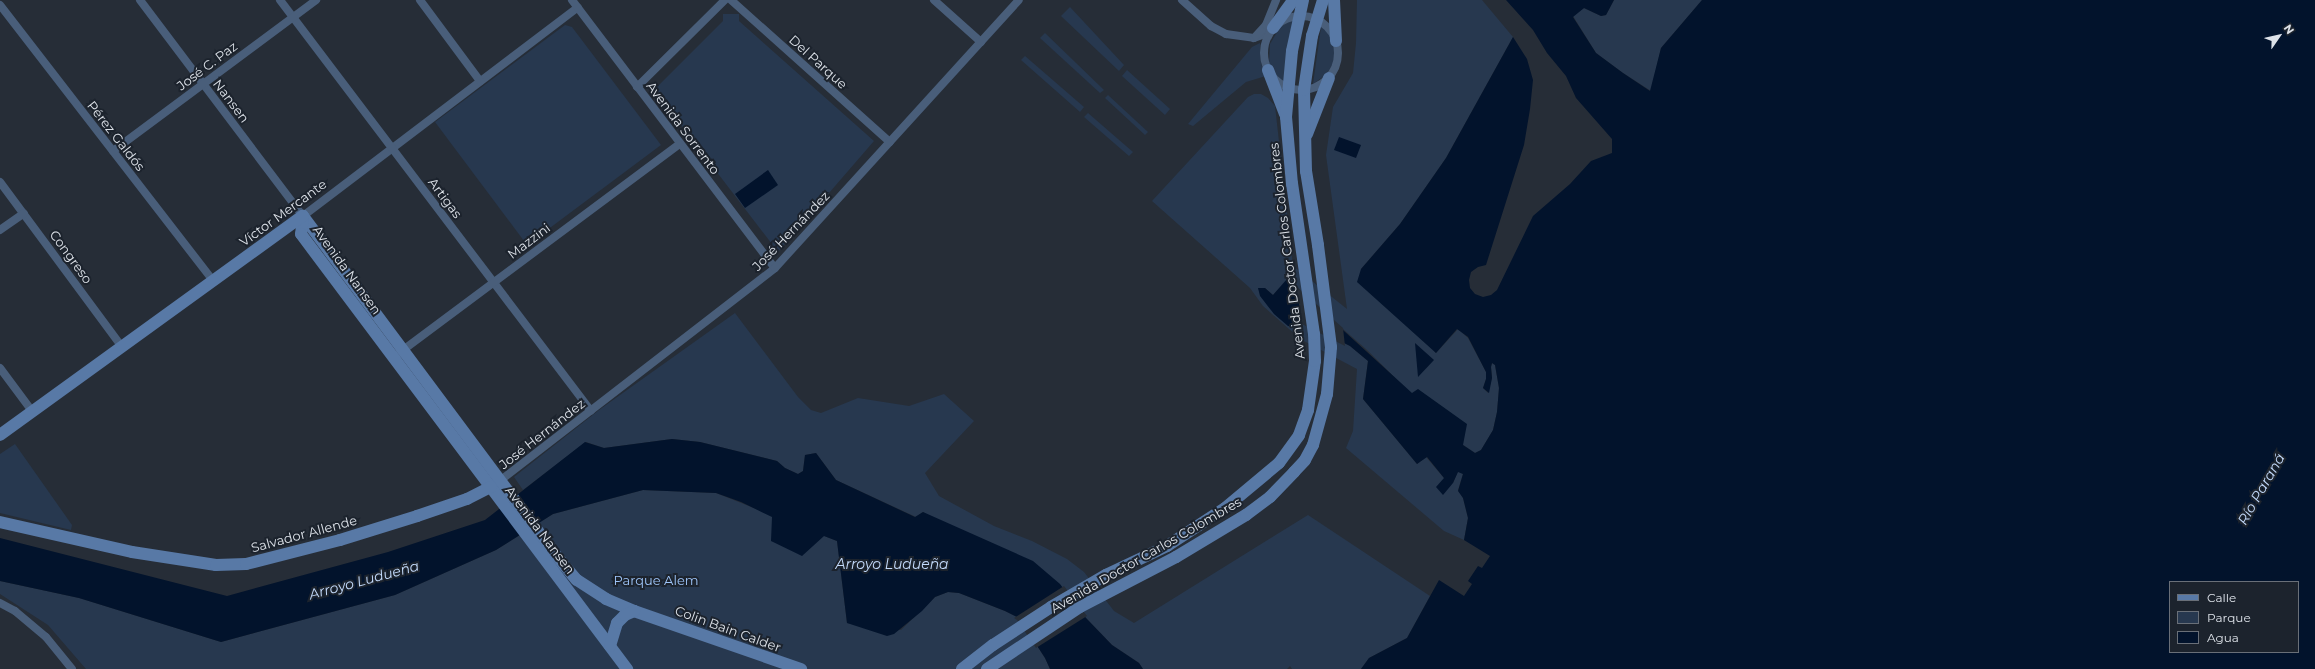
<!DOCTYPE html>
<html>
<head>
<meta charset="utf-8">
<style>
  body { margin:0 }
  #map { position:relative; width:2315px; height:669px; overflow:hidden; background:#262d37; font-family:Montserrat,sans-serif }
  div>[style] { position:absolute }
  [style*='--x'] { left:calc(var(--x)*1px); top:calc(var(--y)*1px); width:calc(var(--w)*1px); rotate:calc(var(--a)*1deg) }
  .green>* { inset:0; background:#27384f }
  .water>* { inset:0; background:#02132c }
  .pier>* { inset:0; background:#262d37 }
  .street>* { height:8px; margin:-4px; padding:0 4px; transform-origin:4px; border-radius:4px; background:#495e7a }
  .street>.ring { margin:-4px; padding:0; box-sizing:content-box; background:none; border:8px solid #495e7a; border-radius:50% }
  .secondary>* { height:12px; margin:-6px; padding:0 6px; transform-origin:6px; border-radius:6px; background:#5879a6 }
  span { translate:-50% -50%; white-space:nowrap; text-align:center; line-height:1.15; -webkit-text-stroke:4px #1c232d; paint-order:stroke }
  .street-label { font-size:13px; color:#dde2e9 }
  .park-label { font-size:13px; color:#9fc6fb }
  .water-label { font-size:14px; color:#c4dbfc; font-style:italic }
  .legend { position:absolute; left:2169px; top:581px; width:130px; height:72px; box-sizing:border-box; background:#1c232d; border:1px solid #696f78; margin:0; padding:5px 7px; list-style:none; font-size:12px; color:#dde2e9 }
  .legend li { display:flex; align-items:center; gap:8px; height:20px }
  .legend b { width:20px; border:1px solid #696f78 }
  .north { position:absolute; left:2259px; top:16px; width:40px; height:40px; -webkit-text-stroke:3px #1c232d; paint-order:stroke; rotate:56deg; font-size:11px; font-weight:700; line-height:16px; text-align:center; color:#dde2e9 }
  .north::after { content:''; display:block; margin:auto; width:14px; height:18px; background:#dde2e9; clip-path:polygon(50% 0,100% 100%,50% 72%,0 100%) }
</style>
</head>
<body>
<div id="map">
  <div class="green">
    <i style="clip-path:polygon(1357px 0,1482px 0,1513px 37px,1446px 158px,1400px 224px,1361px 269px,1436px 353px,1458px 329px,1468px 338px,1486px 372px,1486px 379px,1483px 388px,1488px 393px,1492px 378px,1491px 367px,1492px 363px,1495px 365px,1499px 388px,1497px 412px,1493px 430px,1481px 450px,1475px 453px,1463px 445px,1367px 350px,1287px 280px,1273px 295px,1265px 288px,1258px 289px,1301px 321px,1350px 346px,1368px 361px,1363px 399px,1417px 464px,1426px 457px,1444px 478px,1453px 483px,1458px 471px,1463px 474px,1458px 490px,1463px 498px,1468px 518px,1464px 540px,1444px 531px,1346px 448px,1353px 431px,1357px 369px,1304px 341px,1289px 329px,1263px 306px,1250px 288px,1152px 201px,1248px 97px,1254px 94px,1261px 94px,1268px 98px,1275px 106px,1293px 266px,1347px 309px,1326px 155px,1333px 107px,1353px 73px,1356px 43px)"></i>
    <i style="clip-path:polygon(1614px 0,1702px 0,1661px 48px,1651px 91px,1623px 73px,1596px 53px,1573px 16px,1584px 8px,1601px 16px,1606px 15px)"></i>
    <i style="clip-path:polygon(1070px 7px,1124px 65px,1119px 71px,1061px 16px)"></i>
    <i style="clip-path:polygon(723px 14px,739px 14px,739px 21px,874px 141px,778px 252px,654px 90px,723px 21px)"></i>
    <i style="clip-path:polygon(1294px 19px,1284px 82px,1276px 76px,1269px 63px,1270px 44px,1280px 27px)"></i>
    <i style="clip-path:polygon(565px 25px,572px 27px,661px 145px,527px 245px,435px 122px)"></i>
    <i style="clip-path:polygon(1321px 27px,1332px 36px,1336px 52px,1335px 60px,1327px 74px,1313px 84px)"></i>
    <i style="clip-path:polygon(1045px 33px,1104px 90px,1100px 93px,1040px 38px)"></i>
    <i style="clip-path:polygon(1260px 43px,1261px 63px,1266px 76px,1246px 82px,1193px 126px,1188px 124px,1252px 47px)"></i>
    <i style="clip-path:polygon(1025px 56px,1084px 107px,1080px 112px,1021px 60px)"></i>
    <i style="clip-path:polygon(1127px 70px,1170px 109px,1165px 115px,1122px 76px)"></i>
    <i style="clip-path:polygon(1108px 95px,1148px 132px,1145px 135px,1105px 98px)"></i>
    <i style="clip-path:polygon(1088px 113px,1133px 152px,1129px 156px,1084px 117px)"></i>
    <i style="clip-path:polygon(735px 313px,798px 397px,811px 410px,821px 413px,858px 398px,909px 406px,944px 394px,974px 421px,925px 473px,939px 496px,994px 526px,1032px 541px,1067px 559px,1084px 572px,1114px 611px,1134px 623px,1308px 515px,1430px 596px,1407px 638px,1369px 658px,1361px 669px,1292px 669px,1290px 666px,1287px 669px,1143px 669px,1139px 663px,1112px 645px,1086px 618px,923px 512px,916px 517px,836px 480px,816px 453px,805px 455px,803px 471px,798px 474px,785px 468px,777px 461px,700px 442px,672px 439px,604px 448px,586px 442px,523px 490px,514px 477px,599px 410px)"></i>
    <i style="clip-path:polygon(15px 444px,72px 525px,71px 530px,0 513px,0 454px)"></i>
    <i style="clip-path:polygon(643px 490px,716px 493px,837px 541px,847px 623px,901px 630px,935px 597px,948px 592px,959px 593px,1005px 611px,1019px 618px,1045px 658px,1050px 669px,86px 669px,48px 625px,0 594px,0 581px,79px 598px,221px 642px,395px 595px,496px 550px,553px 514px)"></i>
  </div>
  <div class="water">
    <i style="clip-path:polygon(evenodd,1506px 0,1614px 0,1606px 15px,1601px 16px,1584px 8px,1573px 17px,1596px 53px,1623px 73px,1650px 91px,1661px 48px,1702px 0,2315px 0,2315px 669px,1361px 669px,1369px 658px,1407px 638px,1439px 580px,1464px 596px,1472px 584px,1468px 581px,1478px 566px,1482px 568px,1490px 556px,1464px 540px,1468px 518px,1463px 498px,1458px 491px,1463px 474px,1458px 472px,1453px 483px,1443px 495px,1436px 487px,1444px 478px,1427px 457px,1417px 464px,1363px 399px,1368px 361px,1350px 346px,1301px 321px,1296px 327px,1288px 326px,1274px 314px,1260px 296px,1258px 288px,1265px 288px,1273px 295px,1287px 279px,1412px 393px,1418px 389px,1467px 424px,1463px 445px,1475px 453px,1481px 450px,1493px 430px,1497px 412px,1499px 388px,1495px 365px,1492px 363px,1491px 367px,1492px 378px,1489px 393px,1483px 388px,1486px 379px,1486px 372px,1468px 337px,1457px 329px,1436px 353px,1357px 282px,1361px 269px,1400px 224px,1446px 158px,1513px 37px,1527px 59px,1533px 80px,1530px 109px,1524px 145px,1486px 265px,1478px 267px,1471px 272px,1469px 280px,1470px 288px,1475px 294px,1483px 297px,1491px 295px,1497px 290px,1533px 216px,1570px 184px,1591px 161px,1612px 153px,1612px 139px,1576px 98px,1566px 76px,1547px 53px,1533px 30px,1506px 0,2170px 582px,2298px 582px,2298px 652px,2170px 652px,2170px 582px)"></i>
    <i style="clip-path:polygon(1339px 137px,1361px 145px,1356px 158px,1334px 150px)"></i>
    <i style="clip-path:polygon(768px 170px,778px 185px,745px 208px,735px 194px)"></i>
    <i style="clip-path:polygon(1415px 343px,1434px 360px,1418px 377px)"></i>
    <i style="clip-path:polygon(672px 439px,700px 442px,777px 461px,785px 468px,798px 474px,803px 471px,805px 455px,816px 453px,836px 480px,915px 517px,923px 512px,1033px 561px,1060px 584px,1086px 618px,1112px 645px,1139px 663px,1143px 669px,1050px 669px,1045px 658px,1019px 618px,1005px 611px,959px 593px,948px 592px,935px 597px,922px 611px,894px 634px,887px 636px,847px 623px,837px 541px,824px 536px,802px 556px,771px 541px,772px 517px,741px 502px,716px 493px,643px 490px,553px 514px,496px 550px,395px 595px,221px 642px,79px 598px,0 581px,0 538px,227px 596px,388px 552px,485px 520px,585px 442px,604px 448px)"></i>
  </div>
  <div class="pier">
    <i style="clip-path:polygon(1296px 286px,1343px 328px,1345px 346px,1302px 324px)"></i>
    <i style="clip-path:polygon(1064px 586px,1087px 616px,1036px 648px,1017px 620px,1014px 618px)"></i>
  </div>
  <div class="street">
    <i style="--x:140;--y:0;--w:271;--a:53"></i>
    <i style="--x:303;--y:216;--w:345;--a:-37.2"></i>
    <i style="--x:280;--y:0;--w:515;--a:52.89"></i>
    <i style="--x:420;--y:0;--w:101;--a:53.5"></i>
    <i style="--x:572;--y:0;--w:336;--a:52.9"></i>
    <i style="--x:731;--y:0;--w:213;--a:41.8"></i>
    <i style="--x:934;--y:0;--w:63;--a:41.8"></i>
    <i style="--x:1182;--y:0;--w:39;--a:42"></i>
    <i style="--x:1211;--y:26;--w:17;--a:28"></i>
    <i style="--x:1226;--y:34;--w:28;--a:8"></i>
    <i style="--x:1254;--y:38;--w:17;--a:-21"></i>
    <i style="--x:0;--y:5;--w:349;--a:52.3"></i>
    <i class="ring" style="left:1264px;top:16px;width:66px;height:66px"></i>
    <i style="--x:1256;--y:36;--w:15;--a:-48"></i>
    <i style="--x:1266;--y:25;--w:27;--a:-68"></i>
    <i style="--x:637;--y:87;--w:124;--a:-44.7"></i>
    <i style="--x:113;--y:151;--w:253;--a:-36.6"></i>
    <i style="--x:0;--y:182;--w:205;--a:53.5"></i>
    <i style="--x:0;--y:230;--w:29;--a:-35"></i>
    <i style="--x:399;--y:353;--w:349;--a:-36.7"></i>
    <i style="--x:0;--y:368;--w:54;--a:53.3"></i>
    <i style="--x:497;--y:483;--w:351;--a:-37.7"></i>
    <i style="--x:775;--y:268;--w:362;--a:-47.7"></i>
    <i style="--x:0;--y:603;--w:17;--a:28"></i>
    <i style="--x:15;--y:611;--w:40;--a:40"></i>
    <i style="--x:46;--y:637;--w:41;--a:50.9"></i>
  </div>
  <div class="secondary">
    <i style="--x:1334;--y:0;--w:41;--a:87.2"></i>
    <i style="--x:1273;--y:28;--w:34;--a:-54"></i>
    <i style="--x:1268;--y:70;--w:47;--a:68.9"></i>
    <i style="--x:1307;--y:134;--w:60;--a:-68.6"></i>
    <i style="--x:303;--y:216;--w:420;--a:53.3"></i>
    <i style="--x:554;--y:553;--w:35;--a:50"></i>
    <i style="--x:577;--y:580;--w:35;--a:33"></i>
    <i style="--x:606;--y:599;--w:30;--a:23"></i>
    <i style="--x:634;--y:611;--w:177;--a:19.2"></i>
    <i style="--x:303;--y:216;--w:18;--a:96"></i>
    <i style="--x:301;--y:234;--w:544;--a:53.15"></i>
    <i style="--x:0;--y:435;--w:374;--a:-35.9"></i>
    <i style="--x:0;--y:522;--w:135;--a:12.8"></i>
    <i style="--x:132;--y:552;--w:85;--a:8.8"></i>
    <i style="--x:216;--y:565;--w:30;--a:-2"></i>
    <i style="--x:246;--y:564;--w:97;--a:-14.3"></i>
    <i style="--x:340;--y:540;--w:81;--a:-17.3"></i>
    <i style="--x:417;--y:516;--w:53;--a:-18.8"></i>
    <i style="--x:467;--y:499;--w:27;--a:-27"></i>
    <i style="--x:610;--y:646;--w:24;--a:-73"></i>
    <i style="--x:617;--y:623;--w:11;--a:-45"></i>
    <i style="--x:625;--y:615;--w:10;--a:-24"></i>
    <i style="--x:962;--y:669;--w:39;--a:-38"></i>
    <i style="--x:993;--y:645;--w:69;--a:-33.2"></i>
    <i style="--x:1051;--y:607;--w:64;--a:-30.2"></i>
    <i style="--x:1106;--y:575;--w:68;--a:-25.4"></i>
    <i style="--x:1167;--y:546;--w:69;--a:-33.2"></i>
    <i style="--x:1225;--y:508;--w:70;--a:-39.8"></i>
    <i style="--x:1279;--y:463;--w:34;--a:-54"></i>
    <i style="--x:1299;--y:435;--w:27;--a:-70"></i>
    <i style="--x:1308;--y:410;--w:49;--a:-81.9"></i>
    <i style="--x:1315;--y:361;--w:27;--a:-92"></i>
    <i style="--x:1314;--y:334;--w:152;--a:-98.3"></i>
    <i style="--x:1292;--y:184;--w:67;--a:-95.1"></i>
    <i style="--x:1286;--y:117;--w:66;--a:-84.8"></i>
    <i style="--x:1292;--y:51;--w:52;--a:-77.8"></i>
    <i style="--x:987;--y:669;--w:112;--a:-33.7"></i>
    <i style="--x:1080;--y:607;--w:108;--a:-27.5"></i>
    <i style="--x:1176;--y:557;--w:82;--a:-31"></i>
    <i style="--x:1246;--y:515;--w:30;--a:-37"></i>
    <i style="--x:1270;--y:497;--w:35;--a:-46"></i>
    <i style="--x:1294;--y:472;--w:16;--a:-47"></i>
    <i style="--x:1305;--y:460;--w:17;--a:-62"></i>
    <i style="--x:1313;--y:445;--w:53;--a:-74.6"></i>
    <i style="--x:1327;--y:394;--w:47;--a:-85.1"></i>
    <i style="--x:1331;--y:347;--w:103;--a:-97.3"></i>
    <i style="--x:1318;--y:245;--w:75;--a:-99.2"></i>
    <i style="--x:1306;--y:171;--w:81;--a:-91.4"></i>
    <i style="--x:1304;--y:90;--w:55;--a:-81.6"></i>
    <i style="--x:1312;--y:36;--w:38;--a:-73"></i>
  </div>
  <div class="street-label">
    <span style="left:818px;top:62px;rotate:42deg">Del Parque</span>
    <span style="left:207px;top:66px;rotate:-37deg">José C. Paz</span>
    <span style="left:231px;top:101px;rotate:53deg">Nansen</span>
    <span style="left:683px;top:128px;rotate:53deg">Avenida Sorrento</span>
    <span style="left:116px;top:136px;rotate:52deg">Pérez Galdós</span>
    <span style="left:445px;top:198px;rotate:53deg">Artigas</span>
    <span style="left:283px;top:213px;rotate:-36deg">Víctor Mercante</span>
    <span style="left:791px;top:231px;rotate:-46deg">José Hernández</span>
    <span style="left:529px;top:241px;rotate:-37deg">Mazzini</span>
    <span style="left:1287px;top:251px;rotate:-97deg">Avenida Doctor Carlos Colombres</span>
    <span style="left:71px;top:257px;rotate:54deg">Congreso</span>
    <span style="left:347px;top:270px;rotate:54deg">Avenida Nansen</span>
    <span style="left:542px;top:434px;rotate:-38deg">José Hernández</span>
    <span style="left:540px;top:530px;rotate:53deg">Avenida Nansen</span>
    <span style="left:304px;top:534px;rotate:-15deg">Salvador Allende</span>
    <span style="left:1146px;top:555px;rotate:-30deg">Avenida Doctor Carlos Colombres</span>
    <span style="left:728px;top:629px;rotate:20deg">Colin Bain Calder</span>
  </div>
  <div class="park-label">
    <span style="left:656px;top:580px">Parque Alem</span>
  </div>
  <div class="water-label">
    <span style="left:2261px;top:489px;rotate:-60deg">Río Paraná</span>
    <span style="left:892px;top:564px">Arroyo Ludueña</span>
    <span style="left:364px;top:580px;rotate:-15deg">Arroyo Ludueña</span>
  </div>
  <ul class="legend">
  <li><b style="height:5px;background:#5879a6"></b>Calle</li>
  <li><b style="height:11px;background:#27384f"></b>Parque</li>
  <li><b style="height:11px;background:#02132c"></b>Agua</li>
  </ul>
  <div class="north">N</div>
</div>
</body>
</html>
